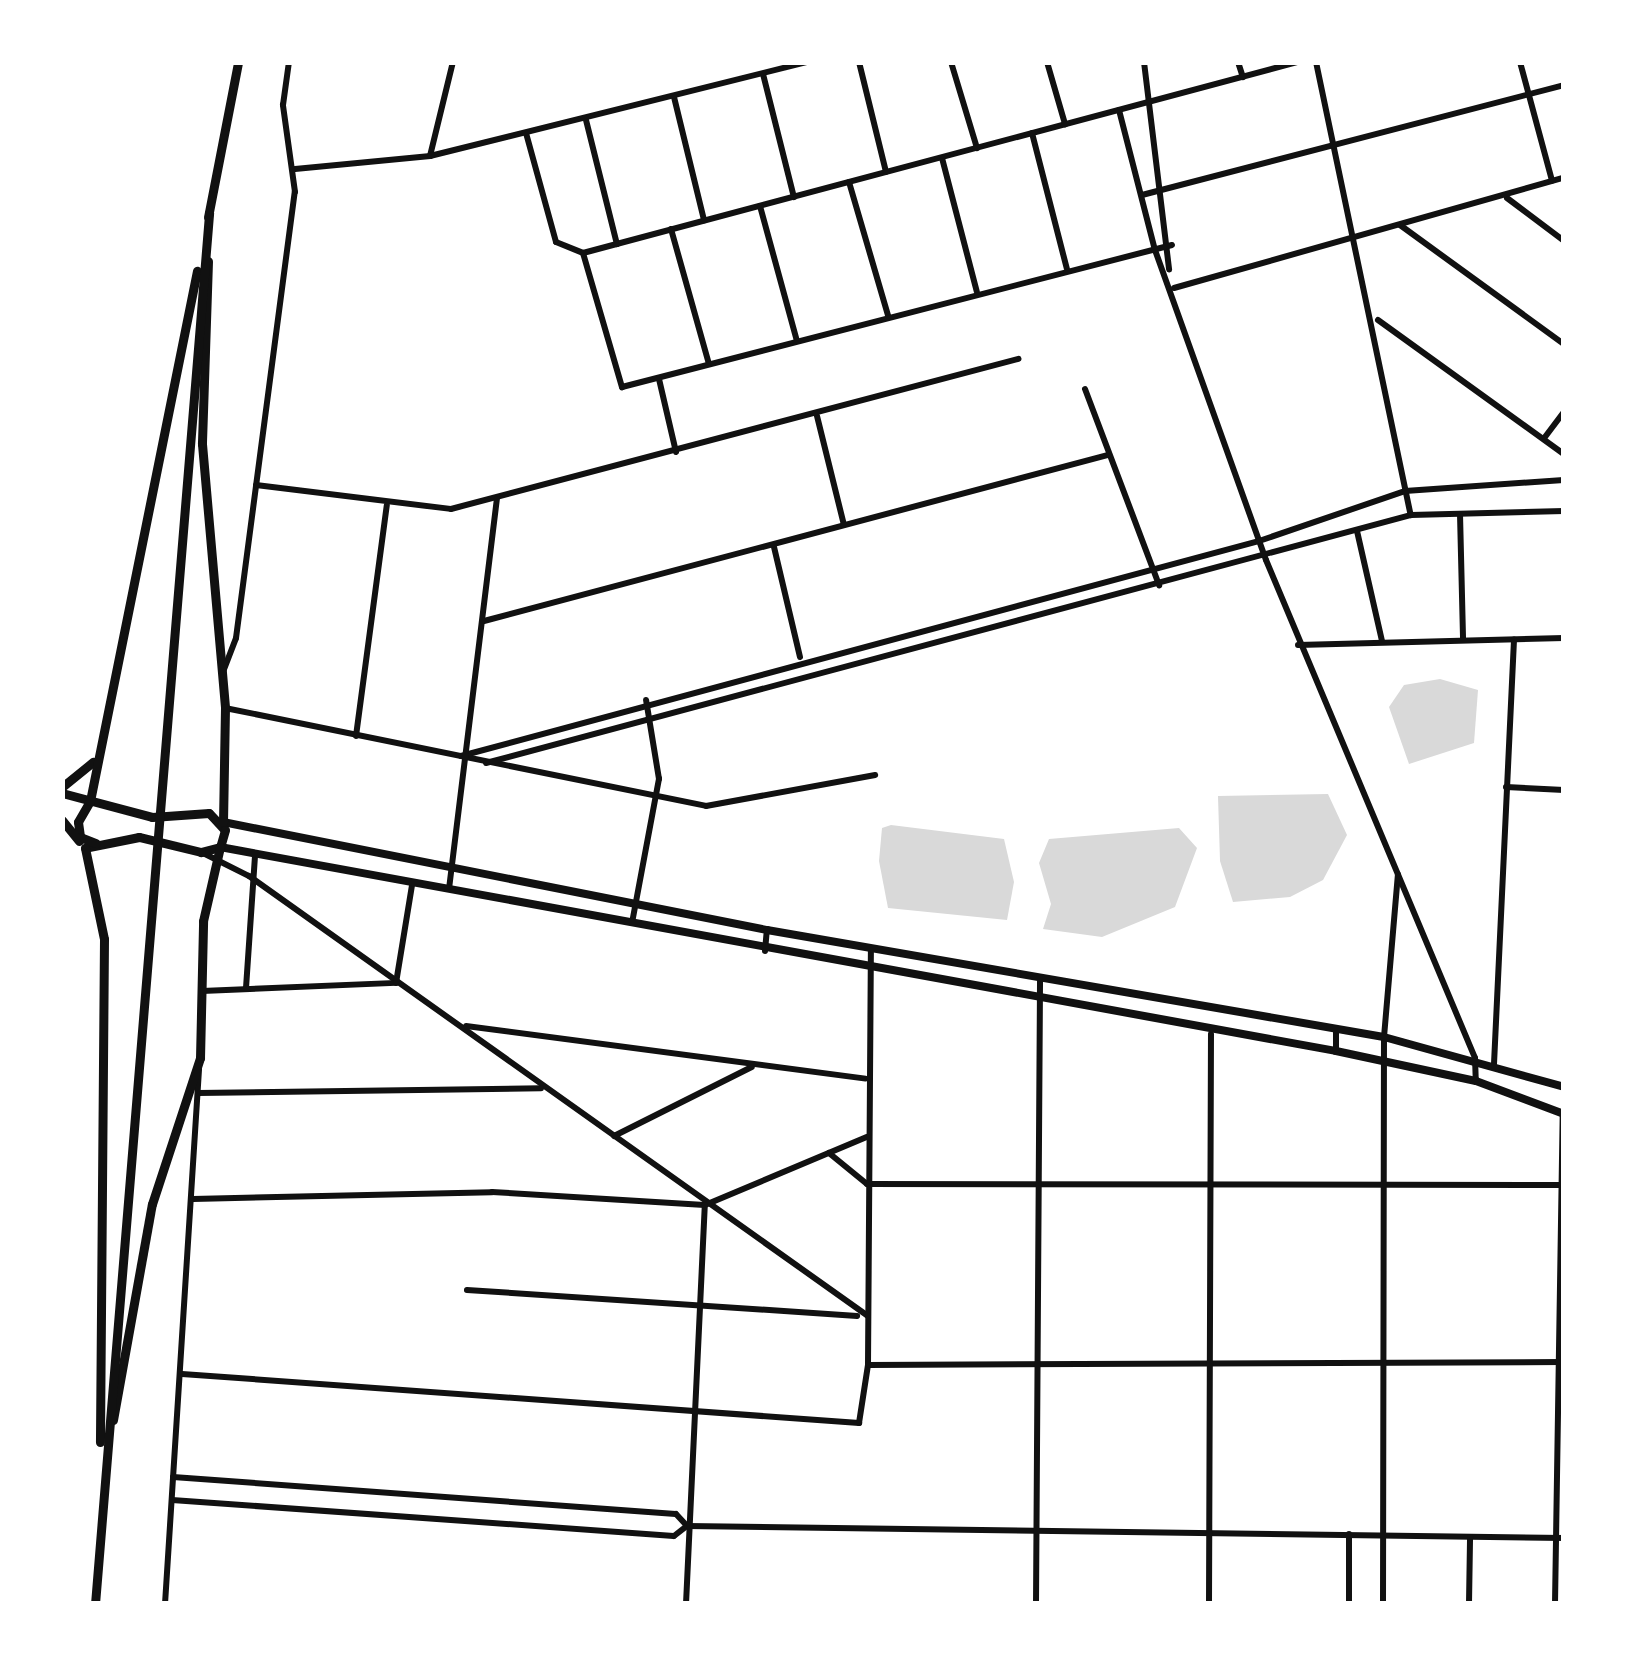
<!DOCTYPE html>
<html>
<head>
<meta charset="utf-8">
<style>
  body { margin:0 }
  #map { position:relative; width:1626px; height:1666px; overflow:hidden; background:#fff; font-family:Mulish,sans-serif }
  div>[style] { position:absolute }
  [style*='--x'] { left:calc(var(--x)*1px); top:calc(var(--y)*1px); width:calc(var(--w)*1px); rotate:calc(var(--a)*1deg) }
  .water>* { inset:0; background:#d9d9d9 }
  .minor>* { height:6px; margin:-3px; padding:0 3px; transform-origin:3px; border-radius:3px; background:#111 }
  .tertiary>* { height:8px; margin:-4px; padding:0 4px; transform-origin:4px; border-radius:4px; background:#111 }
  .secondary>* { height:9px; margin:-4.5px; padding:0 4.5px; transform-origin:4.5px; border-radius:4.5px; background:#111 }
  .primary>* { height:9px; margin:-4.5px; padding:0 4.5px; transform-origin:4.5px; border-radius:4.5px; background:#111 }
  span { translate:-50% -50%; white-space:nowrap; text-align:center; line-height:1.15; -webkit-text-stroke:8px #fff; paint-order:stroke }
  .frame { position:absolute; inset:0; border:65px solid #fff; pointer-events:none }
</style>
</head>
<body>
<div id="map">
  <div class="water">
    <i style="clip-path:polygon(1440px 679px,1478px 690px,1474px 743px,1409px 764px,1389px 707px,1404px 685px)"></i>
    <i style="clip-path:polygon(1328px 794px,1347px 835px,1323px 880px,1290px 897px,1233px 902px,1220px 861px,1218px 796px)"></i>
    <i style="clip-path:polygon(891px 825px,1004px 839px,1014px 882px,1007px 920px,888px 908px,879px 861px,882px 828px)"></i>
    <i style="clip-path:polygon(1179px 828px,1197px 848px,1175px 907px,1102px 937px,1043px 929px,1051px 904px,1039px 863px,1049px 839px)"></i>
  </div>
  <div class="minor">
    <i style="--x:859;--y:62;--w:113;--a:76.2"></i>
    <i style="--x:951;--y:62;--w:90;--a:73.2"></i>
    <i style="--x:1047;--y:62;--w:65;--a:73.8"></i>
    <i style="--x:1144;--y:62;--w:209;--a:83.1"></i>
    <i style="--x:1238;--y:62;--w:16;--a:72"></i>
    <i style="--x:1316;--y:62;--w:463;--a:78.2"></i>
    <i style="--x:1520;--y:62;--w:123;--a:74.9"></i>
    <i style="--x:763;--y:74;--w:127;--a:75.9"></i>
    <i style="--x:674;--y:97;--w:127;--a:76.3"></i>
    <i style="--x:1119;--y:110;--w:145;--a:75.6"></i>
    <i style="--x:1155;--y:250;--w:329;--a:70.3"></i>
    <i style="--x:1266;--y:560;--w:540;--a:67.23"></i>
    <i style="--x:1475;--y:1058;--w:23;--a:88"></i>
    <i style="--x:586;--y:120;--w:128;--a:76"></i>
    <i style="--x:526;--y:133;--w:113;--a:74.6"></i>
    <i style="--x:556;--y:242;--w:29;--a:22"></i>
    <i style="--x:583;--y:253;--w:740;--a:-14.96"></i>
    <i style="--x:1032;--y:133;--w:140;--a:75.6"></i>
    <i style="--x:430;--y:156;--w:97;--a:-76.3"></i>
    <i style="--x:942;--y:158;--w:138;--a:75.4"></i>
    <i style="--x:295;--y:169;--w:136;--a:-5.5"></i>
    <i style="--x:430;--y:156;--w:390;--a:-14"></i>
    <i style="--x:849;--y:182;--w:139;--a:73.7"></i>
    <i style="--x:1142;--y:195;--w:436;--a:-14.6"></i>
    <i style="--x:1507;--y:198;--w:71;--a:37"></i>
    <i style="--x:760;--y:206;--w:140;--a:74.7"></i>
    <i style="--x:1400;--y:225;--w:203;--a:36"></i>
    <i style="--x:671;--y:229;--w:140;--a:74.3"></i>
    <i style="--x:583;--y:253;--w:140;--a:73.8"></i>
    <i style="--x:622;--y:387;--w:568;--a:-14.48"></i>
    <i style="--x:1174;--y:288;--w:405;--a:-15.8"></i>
    <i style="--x:1378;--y:320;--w:229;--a:35.8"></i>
    <i style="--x:659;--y:379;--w:75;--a:76.9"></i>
    <i style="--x:1085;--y:389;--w:210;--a:69.3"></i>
    <i style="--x:817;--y:416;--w:112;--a:76.1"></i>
    <i style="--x:1545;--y:437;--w:31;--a:-53"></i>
    <i style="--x:256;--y:485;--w:196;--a:7"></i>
    <i style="--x:451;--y:509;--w:587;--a:-14.82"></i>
    <i style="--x:1460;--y:514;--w:125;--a:88.6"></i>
    <i style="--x:1357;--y:531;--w:113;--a:77.2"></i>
    <i style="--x:774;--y:547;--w:113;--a:76.7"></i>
    <i style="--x:484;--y:621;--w:646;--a:-14.9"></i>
    <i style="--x:1298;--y:645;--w:266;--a:-1.5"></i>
    <i style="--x:223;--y:672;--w:36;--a:-69"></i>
    <i style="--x:236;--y:638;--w:450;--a:-82.5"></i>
    <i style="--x:295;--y:192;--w:88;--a:-97.9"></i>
    <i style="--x:283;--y:105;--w:43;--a:-82.1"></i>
    <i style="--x:225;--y:708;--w:491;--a:11.5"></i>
    <i style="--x:706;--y:806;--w:172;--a:-10.4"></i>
    <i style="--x:356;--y:736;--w:233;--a:-82.4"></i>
    <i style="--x:461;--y:756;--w:826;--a:-15.08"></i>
    <i style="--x:1259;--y:541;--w:154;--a:-18.9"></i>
    <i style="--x:1405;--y:491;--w:159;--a:-4"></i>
    <i style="--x:486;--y:763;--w:958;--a:-15.01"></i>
    <i style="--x:1411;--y:515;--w:153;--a:-1.5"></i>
    <i style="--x:1506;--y:787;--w:58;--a:3"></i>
    <i style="--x:203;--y:853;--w:51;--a:26.6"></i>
    <i style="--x:249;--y:876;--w:759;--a:35.41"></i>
    <i style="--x:449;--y:889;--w:393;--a:-83"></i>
    <i style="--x:632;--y:923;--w:147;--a:-79.4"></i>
    <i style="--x:659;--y:779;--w:80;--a:-99.3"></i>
    <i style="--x:765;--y:951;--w:21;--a:-85"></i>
    <i style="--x:246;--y:988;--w:132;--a:-86.1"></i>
    <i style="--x:202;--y:991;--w:194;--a:-2.4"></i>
    <i style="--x:396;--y:983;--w:99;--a:-80.7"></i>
    <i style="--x:466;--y:1026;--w:403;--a:7.5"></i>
    <i style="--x:1336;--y:1051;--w:20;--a:-90"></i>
    <i style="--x:1494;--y:1064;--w:425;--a:-87.3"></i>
    <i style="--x:198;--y:1093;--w:343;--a:-0.8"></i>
    <i style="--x:614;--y:1136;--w:154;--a:-26.6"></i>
    <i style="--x:829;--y:1153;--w:49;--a:39.2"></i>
    <i style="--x:867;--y:1184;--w:697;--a:0.08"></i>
    <i style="--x:193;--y:1199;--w:299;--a:-1.3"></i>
    <i style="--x:492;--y:1192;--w:213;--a:3.5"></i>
    <i style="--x:705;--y:1205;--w:176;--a:-22.8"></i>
    <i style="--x:467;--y:1290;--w:391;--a:3.8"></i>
    <i style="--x:868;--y:1365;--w:696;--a:-0.25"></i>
    <i style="--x:182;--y:1374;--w:679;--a:4.14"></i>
    <i style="--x:859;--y:1423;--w:59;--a:-81.2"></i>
    <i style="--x:868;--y:1365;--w:417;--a:-89.6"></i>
    <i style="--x:173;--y:1477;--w:504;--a:4.21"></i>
    <i style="--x:676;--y:1514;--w:16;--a:47"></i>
    <i style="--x:172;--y:1500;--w:503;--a:4.1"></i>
    <i style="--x:674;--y:1536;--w:16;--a:-38"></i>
    <i style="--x:687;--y:1526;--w:877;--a:0.78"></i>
    <i style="--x:1349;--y:1534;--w:70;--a:90"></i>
    <i style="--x:165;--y:1604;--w:536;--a:-86.36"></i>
    <i style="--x:686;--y:1604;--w:399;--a:-87.3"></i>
    <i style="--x:1036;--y:1604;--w:627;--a:-89.63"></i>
    <i style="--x:1209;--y:1604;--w:570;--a:-89.8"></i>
    <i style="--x:1383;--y:1604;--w:567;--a:-89.9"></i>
    <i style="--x:1384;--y:1037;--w:163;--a:-85.1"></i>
    <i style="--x:1469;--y:1604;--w:67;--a:-89.1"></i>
    <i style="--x:1555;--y:1604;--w:490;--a:-89.1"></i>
  </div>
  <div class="tertiary">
    <i style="--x:223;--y:822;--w:555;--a:11.23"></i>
    <i style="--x:767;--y:930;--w:626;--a:9.84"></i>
    <i style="--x:1384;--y:1037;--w:187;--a:15.5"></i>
    <i style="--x:220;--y:847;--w:1134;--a:10.36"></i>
    <i style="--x:1336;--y:1051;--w:143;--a:12.1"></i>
    <i style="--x:1476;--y:1081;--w:94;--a:20.6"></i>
  </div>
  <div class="secondary">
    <i style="--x:62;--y:793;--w:93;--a:14.9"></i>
    <i style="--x:152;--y:817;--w:57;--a:-4"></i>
    <i style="--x:209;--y:813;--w:23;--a:47"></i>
    <i style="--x:225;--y:830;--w:18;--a:106"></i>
    <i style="--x:220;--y:847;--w:20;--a:165"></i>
    <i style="--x:201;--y:852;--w:64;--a:-166.4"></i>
    <i style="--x:139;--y:837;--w:55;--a:168.5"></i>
    <i style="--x:90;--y:801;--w:24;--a:120"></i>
    <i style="--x:78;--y:822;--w:15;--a:82"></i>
    <i style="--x:80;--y:837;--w:17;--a:21"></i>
    <i style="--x:62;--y:820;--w:27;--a:51"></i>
  </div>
  <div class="primary">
    <i style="--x:208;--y:217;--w:158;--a:-79"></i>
    <i style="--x:208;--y:261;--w:183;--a:91.9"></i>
    <i style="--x:202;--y:444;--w:265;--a:85"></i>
    <i style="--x:225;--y:708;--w:114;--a:91"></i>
    <i style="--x:62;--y:787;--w:40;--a:-39"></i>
    <i style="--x:90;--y:801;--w:541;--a:-78.59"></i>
    <i style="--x:85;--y:848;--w:93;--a:78.2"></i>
    <i style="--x:104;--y:939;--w:503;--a:90.46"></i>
    <i style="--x:113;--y:1420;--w:219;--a:-79.8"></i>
    <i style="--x:152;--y:1204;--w:154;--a:-71.8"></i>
    <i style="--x:200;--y:1058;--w:137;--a:-88.7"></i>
    <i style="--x:203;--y:921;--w:76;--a:-77.1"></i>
    <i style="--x:95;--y:1604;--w:1396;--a:-85.31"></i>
  </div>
  <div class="frame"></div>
</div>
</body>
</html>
